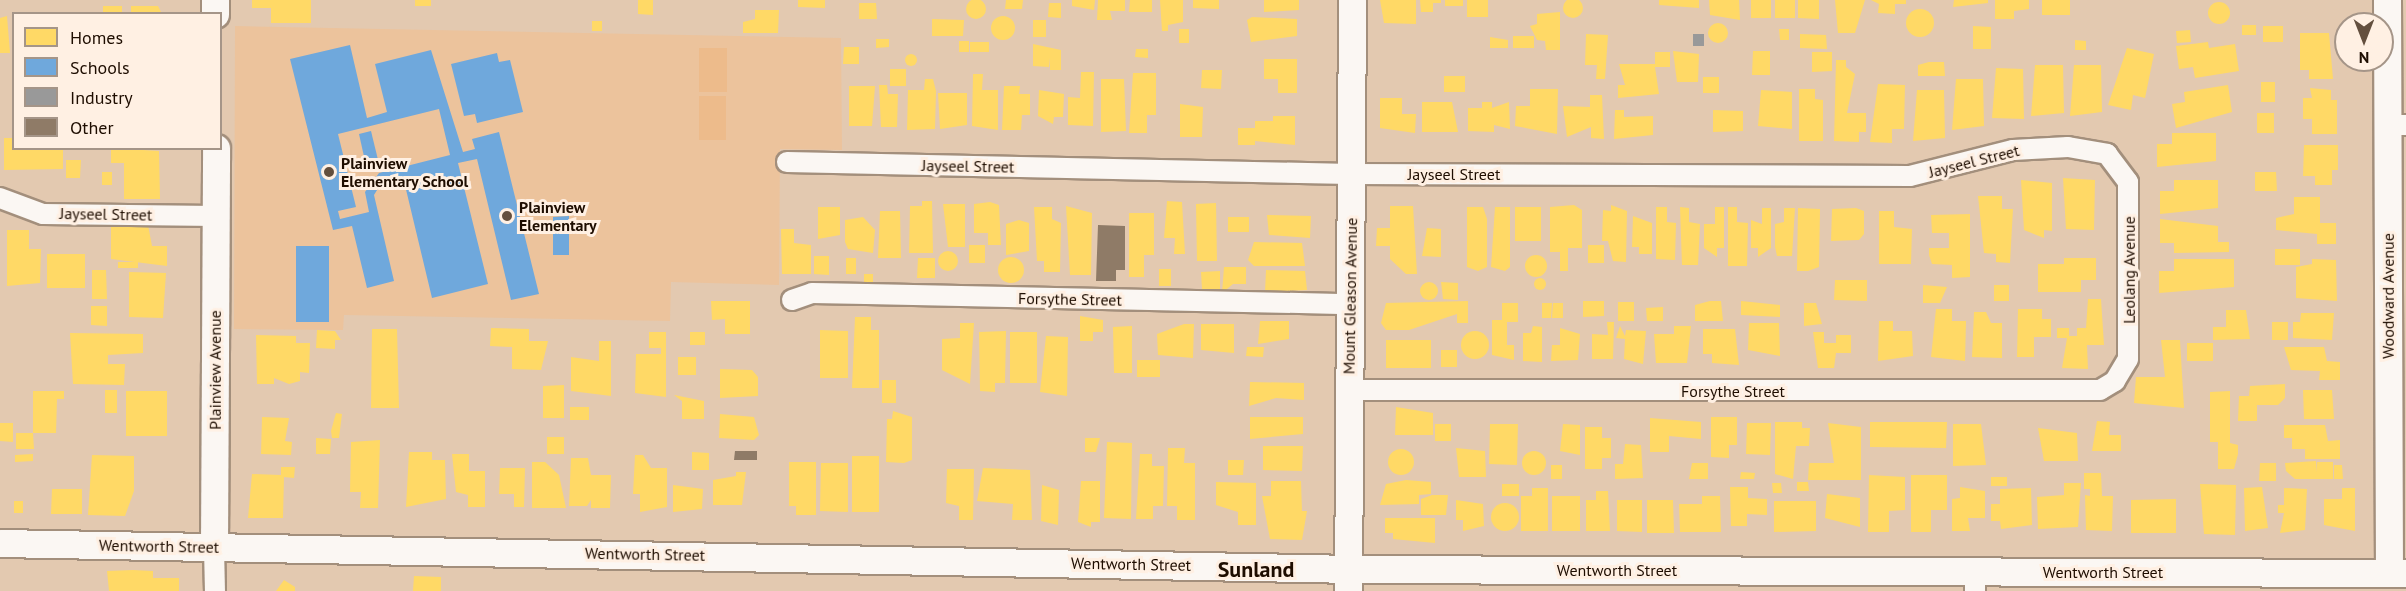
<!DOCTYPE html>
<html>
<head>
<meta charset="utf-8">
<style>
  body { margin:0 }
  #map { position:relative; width:2406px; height:591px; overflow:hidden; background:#e3c9b0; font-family:"PT Sans",sans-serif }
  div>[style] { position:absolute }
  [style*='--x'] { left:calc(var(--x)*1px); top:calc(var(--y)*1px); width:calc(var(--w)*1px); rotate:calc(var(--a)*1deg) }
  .built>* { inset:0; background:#ecc39c }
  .green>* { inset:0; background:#edbb8b }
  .homes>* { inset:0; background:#ffd966 }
  .round { border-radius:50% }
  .schools>* { inset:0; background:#6fa8dc }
  .industry>* { inset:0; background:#999 }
  .building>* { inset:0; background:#8f7b67 }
  .roads { filter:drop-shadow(2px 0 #a38f7c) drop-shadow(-2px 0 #a38f7c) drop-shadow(0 2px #a38f7c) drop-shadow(0 -2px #a38f7c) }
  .street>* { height:20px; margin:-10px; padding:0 10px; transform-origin:10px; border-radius:10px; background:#fbf7f3 }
  .secondary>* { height:27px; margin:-13.5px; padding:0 13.5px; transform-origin:13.5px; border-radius:13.5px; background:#fbf7f3 }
  .dots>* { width:16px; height:16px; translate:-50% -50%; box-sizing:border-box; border:3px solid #fff0e3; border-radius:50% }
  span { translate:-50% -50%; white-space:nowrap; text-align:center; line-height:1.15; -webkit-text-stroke:6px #fff0e3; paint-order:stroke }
  .street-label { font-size:16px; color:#1e0d00 }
  .poi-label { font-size:16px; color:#1e0d00; font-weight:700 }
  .left { translate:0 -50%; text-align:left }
  .district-label { font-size:22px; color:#1e0d00; font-weight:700 }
  .legend { position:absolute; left:12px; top:12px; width:210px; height:138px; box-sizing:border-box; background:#fff0e3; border:2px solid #a59588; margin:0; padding:8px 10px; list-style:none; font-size:18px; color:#1e0d00 }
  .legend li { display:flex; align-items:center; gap:12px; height:30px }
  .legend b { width:30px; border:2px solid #a59588 }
  .north { position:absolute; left:2334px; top:12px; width:60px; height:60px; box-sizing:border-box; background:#fff0e3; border:2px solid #a59588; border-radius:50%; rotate:180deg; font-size:16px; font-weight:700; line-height:24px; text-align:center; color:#1e0d00 }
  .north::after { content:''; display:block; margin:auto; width:21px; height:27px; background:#634f3e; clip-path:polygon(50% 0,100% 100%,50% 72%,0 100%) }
</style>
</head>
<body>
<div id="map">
  <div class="built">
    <i style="clip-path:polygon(235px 26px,841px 38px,842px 150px,780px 149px,779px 285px,671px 282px,670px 321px,344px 315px,343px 330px,234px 329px)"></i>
  </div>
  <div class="green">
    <i style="clip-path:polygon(699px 48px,727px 48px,727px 92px,699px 92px)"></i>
    <i style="clip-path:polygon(699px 96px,726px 96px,726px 140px,699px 140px)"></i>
  </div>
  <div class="homes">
    <i class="round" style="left:1563px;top:-2px;width:20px;height:20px"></i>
    <i class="round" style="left:966px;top:-1px;width:20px;height:20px"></i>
    <i style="clip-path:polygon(252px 0,311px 0,311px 23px,271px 23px,271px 8px,252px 8px)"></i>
    <i style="clip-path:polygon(415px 0,431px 0,431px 6px,415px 6px)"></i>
    <i style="clip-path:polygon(638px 0,653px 0,653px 15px,638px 14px)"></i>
    <i style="clip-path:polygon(798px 0,825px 0,825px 8px,798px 7px)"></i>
    <i style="clip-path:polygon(1006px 0,1023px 0,1022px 9px,1005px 9px)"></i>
    <i style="clip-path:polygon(1072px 0,1095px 0,1094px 10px,1072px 6px)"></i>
    <i style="clip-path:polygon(1098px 0,1125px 0,1125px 11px,1110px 11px,1112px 20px,1097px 20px)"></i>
    <i style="clip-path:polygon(1130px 0,1152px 0,1152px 12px,1129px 12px)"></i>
    <i style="clip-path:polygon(1160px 0,1183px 0,1183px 22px,1168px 25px,1168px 31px,1162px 31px)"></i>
    <i style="clip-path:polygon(1193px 0,1219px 0,1219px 9px,1193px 8px)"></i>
    <i style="clip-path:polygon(1264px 0,1299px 0,1299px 10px,1264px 12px)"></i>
    <i style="clip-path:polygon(1380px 0,1416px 0,1416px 24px,1384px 23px)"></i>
    <i style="clip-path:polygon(1420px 0,1441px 0,1441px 3px,1433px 3px,1433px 12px,1421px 12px)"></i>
    <i style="clip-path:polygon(1445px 0,1463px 0,1463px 6px,1445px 6px)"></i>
    <i style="clip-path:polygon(1467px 0,1488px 0,1488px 17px,1467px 17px)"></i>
    <i style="clip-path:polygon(1659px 0,1699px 0,1699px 8px,1659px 5px)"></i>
    <i style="clip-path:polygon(1709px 0,1739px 0,1740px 20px,1710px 15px)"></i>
    <i style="clip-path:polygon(1751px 0,1771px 0,1771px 18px,1751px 18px)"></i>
    <i style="clip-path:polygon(1775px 0,1795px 0,1795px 18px,1775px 18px)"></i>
    <i style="clip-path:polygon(1798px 0,1819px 0,1819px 19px,1798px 18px)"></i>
    <i style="clip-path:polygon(1835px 0,1865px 0,1855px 33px,1838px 33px)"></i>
    <i style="clip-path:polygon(1871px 0,1906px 0,1906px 4px,1895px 4px,1895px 14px,1878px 13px,1879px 4px)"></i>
    <i style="clip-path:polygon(1954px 0,1988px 0,1988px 3px,1953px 7px)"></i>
    <i style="clip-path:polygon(1995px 0,2029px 0,2029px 9px,2014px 11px,2014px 19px,1995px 19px)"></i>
    <i style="clip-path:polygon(2042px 0,2070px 0,2070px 15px,2042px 15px)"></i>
    <i class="round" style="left:2208px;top:2px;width:22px;height:22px"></i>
    <i style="clip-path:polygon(859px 3px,876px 3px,877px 19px,859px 19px)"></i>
    <i style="clip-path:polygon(1049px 3px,1061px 3px,1061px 18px,1048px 17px)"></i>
    <i style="clip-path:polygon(103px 6px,122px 6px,122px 14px,103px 14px)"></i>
    <i style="clip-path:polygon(131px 6px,158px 6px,162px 14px,131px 14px)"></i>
    <i class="round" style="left:1906px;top:9px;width:28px;height:28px"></i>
    <i style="clip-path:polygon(755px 10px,779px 10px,778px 33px,743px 33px,743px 22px,755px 19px)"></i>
    <i style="clip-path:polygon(1560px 12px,1560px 50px,1546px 50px,1545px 41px,1537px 40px,1530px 26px,1537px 24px,1537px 14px)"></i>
    <i style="clip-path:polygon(7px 16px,10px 53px,0 53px,0 18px)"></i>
    <i class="round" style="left:991px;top:16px;width:24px;height:24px"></i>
    <i style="clip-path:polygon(1252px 17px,1297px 19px,1297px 36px,1251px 42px,1247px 20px)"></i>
    <i style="clip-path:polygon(932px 19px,964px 20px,963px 36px,932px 36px)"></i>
    <i style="clip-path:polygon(1033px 20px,1046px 20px,1046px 37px,1033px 37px)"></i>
    <i style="clip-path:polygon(592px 21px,602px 21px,602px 31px,592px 31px)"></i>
    <i class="round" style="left:1708px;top:23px;width:20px;height:20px"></i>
    <i style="clip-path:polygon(2242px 25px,2256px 25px,2256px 35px,2242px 35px)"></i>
    <i style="clip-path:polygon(1973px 26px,1991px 27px,1991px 49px,1973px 49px)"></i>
    <i style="clip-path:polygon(2263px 26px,2283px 26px,2283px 42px,2263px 42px)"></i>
    <i style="clip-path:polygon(1179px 29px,1189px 29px,1189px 43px,1179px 43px)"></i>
    <i style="clip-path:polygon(1779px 29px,1789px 29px,1789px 40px,1780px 40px)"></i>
    <i style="clip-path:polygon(2190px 30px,2191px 42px,2177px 43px,2176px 31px)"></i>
    <i style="clip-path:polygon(2300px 33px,2329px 33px,2333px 79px,2309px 79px,2309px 70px,2300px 70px)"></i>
    <i style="clip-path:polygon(1586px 34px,1608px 35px,1605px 79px,1596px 79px,1597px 65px,1585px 65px)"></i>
    <i style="clip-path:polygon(1800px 34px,1826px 35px,1827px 49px,1800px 48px)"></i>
    <i style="clip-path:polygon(1513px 36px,1534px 36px,1534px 48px,1513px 48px)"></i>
    <i style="clip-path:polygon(1490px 37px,1508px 40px,1508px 48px,1490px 48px)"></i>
    <i style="clip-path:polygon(876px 39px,889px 39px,889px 47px,876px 48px)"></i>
    <i style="clip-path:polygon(2075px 40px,2086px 41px,2086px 50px,2075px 50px)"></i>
    <i style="clip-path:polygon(959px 41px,969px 41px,969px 52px,959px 52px)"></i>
    <i style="clip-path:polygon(970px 42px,989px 42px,989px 52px,970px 52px)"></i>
    <i style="clip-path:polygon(2208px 42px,2209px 48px,2235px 44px,2239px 71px,2195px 78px,2193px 67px,2179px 69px,2176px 46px)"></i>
    <i style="clip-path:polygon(1033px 44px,1061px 50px,1061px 70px,1050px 70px,1050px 58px,1049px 67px,1033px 66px)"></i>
    <i style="clip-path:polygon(844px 47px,859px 47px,859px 64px,843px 64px)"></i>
    <i style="clip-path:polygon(2127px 48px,2154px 54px,2145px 98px,2133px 95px,2131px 110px,2108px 105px)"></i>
    <i style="clip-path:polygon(1136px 49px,1148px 49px,1148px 58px,1135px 57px)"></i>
    <i style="clip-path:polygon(1673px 51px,1699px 54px,1698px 82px,1677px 82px)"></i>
    <i style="clip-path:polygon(1753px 51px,1770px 51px,1770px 75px,1752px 75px)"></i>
    <i style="clip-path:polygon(1655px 52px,1670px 52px,1670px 67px,1655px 67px,1659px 94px,1618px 98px,1618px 85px,1625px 85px,1619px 64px,1655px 64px)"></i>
    <i style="clip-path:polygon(1812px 52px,1832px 52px,1832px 71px,1812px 72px)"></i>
    <i class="round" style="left:905px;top:54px;width:12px;height:12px"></i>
    <i style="clip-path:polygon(1264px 59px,1297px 59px,1297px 93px,1278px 93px,1278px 79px,1264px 79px)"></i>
    <i style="clip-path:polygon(1836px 60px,1846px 60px,1846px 67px,1855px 74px,1847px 113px,1866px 113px,1866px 132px,1859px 132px,1859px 142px,1834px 141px)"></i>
    <i style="clip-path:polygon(1929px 62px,1944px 62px,1945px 76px,1918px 76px,1918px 65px)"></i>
    <i style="clip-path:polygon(2035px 65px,2063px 65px,2064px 113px,2031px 116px)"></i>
    <i style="clip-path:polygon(2074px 65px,2101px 65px,2102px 112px,2070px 116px)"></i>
    <i style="clip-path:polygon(1996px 68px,2023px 69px,2024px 119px,1992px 118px)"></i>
    <i style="clip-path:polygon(890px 69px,906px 69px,906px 86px,890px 86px)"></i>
    <i style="clip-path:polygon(1202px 70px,1222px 70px,1221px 89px,1201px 88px)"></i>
    <i style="clip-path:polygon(1081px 72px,1094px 72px,1093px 126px,1068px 125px,1068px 97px,1080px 98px)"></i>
    <i style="clip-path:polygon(1133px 73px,1156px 73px,1156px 115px,1147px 115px,1147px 133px,1129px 133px)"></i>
    <i style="clip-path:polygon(973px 74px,983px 74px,982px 90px,998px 90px,998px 130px,972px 126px)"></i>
    <i style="clip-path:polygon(1444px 76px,1465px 76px,1465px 92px,1444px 92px)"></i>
    <i style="clip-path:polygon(1703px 77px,1719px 77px,1719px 93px,1703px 93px)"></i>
    <i style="clip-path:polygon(925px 79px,933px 79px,936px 91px,935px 129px,907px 130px,908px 90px,924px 90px)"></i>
    <i style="clip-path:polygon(1101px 79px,1124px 79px,1126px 131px,1101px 132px)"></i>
    <i style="clip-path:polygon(1956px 79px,1983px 79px,1984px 126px,1952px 130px)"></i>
    <i style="clip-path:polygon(2261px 82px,2275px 82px,2275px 102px,2261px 102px)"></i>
    <i style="clip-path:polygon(1878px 84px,1905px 85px,1904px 129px,1892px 129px,1892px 143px,1870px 142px)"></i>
    <i style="clip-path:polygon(879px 85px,887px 85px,888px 94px,898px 94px,897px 127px,881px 127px)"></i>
    <i style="clip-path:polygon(2228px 85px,2232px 112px,2176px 128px,2172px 104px,2185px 102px,2184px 92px)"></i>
    <i style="clip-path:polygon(849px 86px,875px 86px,872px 126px,849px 126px)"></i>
    <i style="clip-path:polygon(1004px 86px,1020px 86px,1019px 94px,1030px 94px,1030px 115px,1022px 115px,1021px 130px,1002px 130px)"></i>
    <i style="clip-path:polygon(2310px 88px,2331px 90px,2331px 100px,2337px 100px,2337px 134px,2312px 134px,2312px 119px,2303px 119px,2303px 98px,2312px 98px)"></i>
    <i style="clip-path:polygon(1530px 89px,1558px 89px,1557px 134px,1515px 126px,1516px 106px,1530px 106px)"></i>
    <i style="clip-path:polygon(1799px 89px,1815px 89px,1815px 99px,1823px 100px,1823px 141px,1799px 141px)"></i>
    <i style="clip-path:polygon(1039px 90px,1064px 94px,1063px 117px,1054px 117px,1053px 124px,1038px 116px)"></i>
    <i style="clip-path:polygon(1761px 90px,1792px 92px,1792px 129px,1758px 126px)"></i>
    <i style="clip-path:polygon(1917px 90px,1944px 90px,1945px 138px,1913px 141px)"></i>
    <i style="clip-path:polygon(938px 93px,967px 93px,967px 125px,940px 129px)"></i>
    <i style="clip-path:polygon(1590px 95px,1602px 95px,1604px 139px,1591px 138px,1591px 127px,1567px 137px,1563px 106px,1590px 107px)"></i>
    <i style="clip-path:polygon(1380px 98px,1402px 98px,1402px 114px,1416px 114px,1415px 133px,1380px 128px)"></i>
    <i style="clip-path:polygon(1422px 102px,1452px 102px,1458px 132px,1422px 132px)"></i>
    <i style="clip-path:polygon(1482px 102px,1492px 102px,1492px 108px,1509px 102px,1510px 129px,1494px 125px,1494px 132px,1468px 131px,1468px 108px,1482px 108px)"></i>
    <i style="clip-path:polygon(1180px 104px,1203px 107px,1202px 137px,1180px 137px)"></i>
    <i style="clip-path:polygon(1615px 110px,1624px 110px,1624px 117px,1653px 116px,1653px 135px,1614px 139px)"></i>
    <i style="clip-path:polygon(1713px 110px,1743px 111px,1743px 131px,1713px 132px)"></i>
    <i style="clip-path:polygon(2257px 113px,2274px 113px,2274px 133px,2257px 133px)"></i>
    <i style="clip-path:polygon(1273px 116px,1295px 116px,1295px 145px,1255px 141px,1255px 145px,1238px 145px,1238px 128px,1255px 128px,1255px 121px,1273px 121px)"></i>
    <i style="clip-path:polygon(2172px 133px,2216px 133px,2216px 161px,2157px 167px,2157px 144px,2172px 144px)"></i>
    <i style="clip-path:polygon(4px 138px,14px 138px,14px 148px,63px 148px,63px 169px,4px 170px)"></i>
    <i style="clip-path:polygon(2304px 145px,2338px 145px,2338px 170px,2332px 170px,2332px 185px,2315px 185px,2315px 176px,2303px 176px)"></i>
    <i style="clip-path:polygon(111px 148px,159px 151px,160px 199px,124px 199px,124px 163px,111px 163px)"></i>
    <i style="clip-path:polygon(66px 160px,81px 160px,80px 178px,66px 178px)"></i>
    <i style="clip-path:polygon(102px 172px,112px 172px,112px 185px,102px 185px)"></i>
    <i style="clip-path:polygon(2255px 172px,2276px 172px,2277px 191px,2255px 191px)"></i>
    <i style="clip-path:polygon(2063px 178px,2095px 180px,2094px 230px,2066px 229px)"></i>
    <i style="clip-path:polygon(2021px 180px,2052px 183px,2052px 231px,2044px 230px,2044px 238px,2024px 230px)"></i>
    <i style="clip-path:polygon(2174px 180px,2218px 180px,2218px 208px,2160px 214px,2160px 191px,2174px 191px)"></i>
    <i style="clip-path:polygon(1978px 196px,2002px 196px,2002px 209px,2013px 209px,2010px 263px,1996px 262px,1996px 254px,1984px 253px)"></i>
    <i style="clip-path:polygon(2294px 197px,2320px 197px,2320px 223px,2336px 223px,2336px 244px,2317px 244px,2317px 234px,2276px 230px,2276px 218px,2294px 214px)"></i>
    <i style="clip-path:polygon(922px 201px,932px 201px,933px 253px,909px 253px,910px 206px,922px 206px)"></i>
    <i style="clip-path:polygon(1167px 201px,1182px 202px,1185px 254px,1174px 254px,1175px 238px,1164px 238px)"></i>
    <i style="clip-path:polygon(990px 202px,999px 205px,1001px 245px,988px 245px,988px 233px,974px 233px,974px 204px)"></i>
    <i style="clip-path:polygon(1216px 203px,1217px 261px,1197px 261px,1196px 204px)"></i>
    <i style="clip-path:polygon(943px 204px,965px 204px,965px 247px,948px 247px)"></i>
    <i style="clip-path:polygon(1574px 205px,1582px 210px,1582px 248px,1568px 248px,1568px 271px,1560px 271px,1560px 252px,1550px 252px,1550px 207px)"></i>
    <i style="clip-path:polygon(1611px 205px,1627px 211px,1626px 262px,1613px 261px,1608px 241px,1602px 241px,1603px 210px,1611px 211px)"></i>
    <i style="clip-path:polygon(1066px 206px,1092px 213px,1091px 275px,1070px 275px)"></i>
    <i style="clip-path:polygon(1390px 206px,1413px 206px,1417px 274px,1406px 274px,1390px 259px,1390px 246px,1376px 246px,1377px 228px,1390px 228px)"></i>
    <i style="clip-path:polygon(818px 207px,840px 207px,840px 235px,818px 239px)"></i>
    <i style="clip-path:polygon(1034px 207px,1052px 207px,1052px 219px,1061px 223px,1060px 272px,1044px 272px,1044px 261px,1037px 261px)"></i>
    <i style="clip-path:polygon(1467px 207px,1483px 207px,1487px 219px,1487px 267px,1478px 271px,1467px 267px)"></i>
    <i style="clip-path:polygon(1495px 207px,1510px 207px,1510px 267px,1505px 271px,1491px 267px)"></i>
    <i style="clip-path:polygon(1515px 207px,1541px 207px,1541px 241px,1515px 241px)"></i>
    <i style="clip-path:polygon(1656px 207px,1667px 207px,1667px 222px,1676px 223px,1675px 260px,1656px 259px)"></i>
    <i style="clip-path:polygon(1680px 207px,1689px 208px,1689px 222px,1700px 224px,1698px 265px,1682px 265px)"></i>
    <i style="clip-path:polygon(1715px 207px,1724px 207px,1724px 248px,1717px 248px,1717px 257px,1704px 248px,1704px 224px,1715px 224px)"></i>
    <i style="clip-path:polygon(1728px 207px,1737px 207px,1737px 222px,1748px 223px,1747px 266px,1728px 266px)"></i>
    <i style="clip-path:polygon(1762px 208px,1771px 208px,1771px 248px,1758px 257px,1758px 248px,1751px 248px,1751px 220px,1762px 224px)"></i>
    <i style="clip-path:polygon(1784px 208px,1795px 208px,1792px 256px,1777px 256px,1775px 247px,1775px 224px,1784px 222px)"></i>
    <i style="clip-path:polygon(1798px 208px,1820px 209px,1819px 267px,1808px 271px,1797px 271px)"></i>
    <i style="clip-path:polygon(1856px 208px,1864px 211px,1864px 234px,1859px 240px,1831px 241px,1832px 209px)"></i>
    <i style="clip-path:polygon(880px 211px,900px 211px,901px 258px,878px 258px)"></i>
    <i style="clip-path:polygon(1879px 211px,1894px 211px,1894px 227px,1912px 229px,1911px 264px,1879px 264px)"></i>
    <i style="clip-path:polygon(1129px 213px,1154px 213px,1154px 255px,1144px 255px,1144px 277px,1129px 277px)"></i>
    <i style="clip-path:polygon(1970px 214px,1970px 277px,1952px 278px,1952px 265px,1932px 264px,1929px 255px,1929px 248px,1949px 248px,1949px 233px,1932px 233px,1931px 215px)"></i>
    <i style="clip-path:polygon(1267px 215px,1311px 216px,1310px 238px,1269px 235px)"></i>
    <i style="clip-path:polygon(1633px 216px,1652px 223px,1652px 254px,1639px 254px,1639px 247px,1632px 247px)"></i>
    <i style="clip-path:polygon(863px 217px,875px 230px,873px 253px,848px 249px,845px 242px,845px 220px)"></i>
    <i style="clip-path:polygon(1228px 217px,1249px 217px,1249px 232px,1228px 232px)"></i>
    <i style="clip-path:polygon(2160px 219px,2218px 226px,2218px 242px,2229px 242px,2229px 252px,2174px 253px,2174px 243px,2160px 243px)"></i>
    <i style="clip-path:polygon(1019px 220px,1029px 223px,1029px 251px,1006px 255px,1006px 224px)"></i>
    <i style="clip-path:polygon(119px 225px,148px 225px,152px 246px,167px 246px,167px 266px,111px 259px,111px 227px)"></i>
    <i style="clip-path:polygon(1427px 228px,1441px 229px,1441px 257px,1422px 256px)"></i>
    <i style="clip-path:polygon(781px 229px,794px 229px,794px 243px,811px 245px,811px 274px,782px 274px)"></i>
    <i style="clip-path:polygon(7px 230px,29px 230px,29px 249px,41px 249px,40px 283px,7px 286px)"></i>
    <i style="clip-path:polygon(1254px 242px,1302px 243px,1305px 266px,1254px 266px,1248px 260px)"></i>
    <i style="clip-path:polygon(969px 245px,985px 245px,985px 263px,969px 263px)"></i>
    <i style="clip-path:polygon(1588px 245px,1604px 245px,1604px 263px,1588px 263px)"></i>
    <i style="clip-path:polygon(2275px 249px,2300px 249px,2300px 265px,2275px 265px)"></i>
    <i class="round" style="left:938px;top:251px;width:20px;height:20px"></i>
    <i style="clip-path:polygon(47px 254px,85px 254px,85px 288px,47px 288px)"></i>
    <i class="round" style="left:1525px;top:255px;width:22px;height:22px"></i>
    <i style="clip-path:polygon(814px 256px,829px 256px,829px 275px,814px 274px)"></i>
    <i class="round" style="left:998px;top:257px;width:26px;height:26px"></i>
    <i style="clip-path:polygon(846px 258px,856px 258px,856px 274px,846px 274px)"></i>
    <i style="clip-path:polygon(918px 258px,935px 258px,935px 278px,917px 278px)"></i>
    <i style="clip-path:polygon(2064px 258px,2096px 258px,2096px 280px,2081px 280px,2081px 292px,2038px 292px,2038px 264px,2064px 264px)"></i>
    <i style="clip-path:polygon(2174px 259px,2234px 259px,2234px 287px,2159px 293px,2159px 271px,2174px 271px)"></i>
    <i style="clip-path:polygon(2312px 259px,2336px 260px,2337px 301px,2296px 298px,2296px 267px,2312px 264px)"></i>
    <i style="clip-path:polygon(118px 262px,138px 262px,138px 268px,118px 268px)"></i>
    <i style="clip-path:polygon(1224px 267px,1246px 267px,1246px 284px,1233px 284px,1222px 293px)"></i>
    <i style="clip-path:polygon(1159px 269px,1171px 269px,1171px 286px,1159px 286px)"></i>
    <i style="clip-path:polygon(92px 270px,106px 270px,107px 299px,92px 299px)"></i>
    <i style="clip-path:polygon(1266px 270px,1305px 271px,1307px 290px,1265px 292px)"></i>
    <i style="clip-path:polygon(1220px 271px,1220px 293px,1202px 289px,1201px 272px)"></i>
    <i style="clip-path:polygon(129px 272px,166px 273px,163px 318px,129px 317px)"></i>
    <i style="clip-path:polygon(864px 274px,873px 274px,873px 284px,864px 284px)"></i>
    <i class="round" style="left:1534px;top:278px;width:12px;height:12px"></i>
    <i style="clip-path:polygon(1835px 280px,1867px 280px,1867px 301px,1834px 300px)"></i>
    <i class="round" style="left:1420px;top:282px;width:18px;height:18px"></i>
    <i style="clip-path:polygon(1441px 282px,1458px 283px,1458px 300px,1443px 299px)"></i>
    <i style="clip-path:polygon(1923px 285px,1947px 287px,1940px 303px,1923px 303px)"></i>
    <i style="clip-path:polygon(1994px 285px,2009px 285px,2009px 301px,1994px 301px)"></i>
    <i style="clip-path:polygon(2088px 299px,2101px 299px,2104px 345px,2087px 345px,2088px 369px,2062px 368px,2067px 338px,2057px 338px,2057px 328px,2069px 328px,2069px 336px,2077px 336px,2077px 328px,2086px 328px)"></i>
    <i style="clip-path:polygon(711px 301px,750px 301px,750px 334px,725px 334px,725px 319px,712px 320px)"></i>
    <i style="clip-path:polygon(1468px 301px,1468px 323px,1457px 323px,1457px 314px,1409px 330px,1386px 330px,1381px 323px,1386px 303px)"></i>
    <i style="clip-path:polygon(1583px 301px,1604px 301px,1604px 316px,1583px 317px)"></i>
    <i style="clip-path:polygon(1710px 301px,1721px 301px,1723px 321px,1695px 321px,1695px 305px)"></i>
    <i style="clip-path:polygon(1741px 301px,1780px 305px,1780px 317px,1741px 315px)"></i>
    <i style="clip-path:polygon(1618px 302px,1634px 302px,1634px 321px,1618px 321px)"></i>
    <i style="clip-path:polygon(1502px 303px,1518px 303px,1518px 322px,1507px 322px,1507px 345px,1514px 345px,1514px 360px,1492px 355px,1492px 320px,1502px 320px)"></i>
    <i style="clip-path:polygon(1542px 303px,1552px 303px,1551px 318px,1542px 318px)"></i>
    <i style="clip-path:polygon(1553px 303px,1563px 303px,1563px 318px,1552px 318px)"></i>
    <i style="clip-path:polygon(1804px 303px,1816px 303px,1822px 324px,1804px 326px)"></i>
    <i style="clip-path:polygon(91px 306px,107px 306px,107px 326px,91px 325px)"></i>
    <i style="clip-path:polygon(1663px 307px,1663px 321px,1647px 321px,1646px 308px)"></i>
    <i style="clip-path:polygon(1936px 309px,1952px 309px,1952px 321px,1966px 321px,1965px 361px,1931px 357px)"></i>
    <i style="clip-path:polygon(2018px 309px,2042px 309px,2042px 319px,2051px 319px,2051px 337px,2034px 337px,2034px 357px,2017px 357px)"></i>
    <i style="clip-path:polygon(2226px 310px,2246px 310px,2250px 339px,2213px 340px,2213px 327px,2226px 327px)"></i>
    <i style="clip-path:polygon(1974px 312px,1986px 312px,1991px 323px,2002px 323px,2002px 358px,1972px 357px)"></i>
    <i style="clip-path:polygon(2301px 313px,2334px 313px,2332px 340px,2293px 338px,2293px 322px,2300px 322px)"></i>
    <i style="clip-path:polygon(1080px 316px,1103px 320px,1103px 332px,1093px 332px,1093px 341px,1080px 341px)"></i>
    <i style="clip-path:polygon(855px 317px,871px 317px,871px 330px,879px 330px,879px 388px,852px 388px)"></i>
    <i style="clip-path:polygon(1260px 321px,1289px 321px,1289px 339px,1258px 344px)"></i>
    <i style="clip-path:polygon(1879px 321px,1893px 321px,1893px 331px,1912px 331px,1913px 356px,1878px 361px)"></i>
    <i style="clip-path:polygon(1607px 322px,1614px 322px,1613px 359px,1592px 359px,1592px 334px,1608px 335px)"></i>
    <i style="clip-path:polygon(2272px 322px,2288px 322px,2288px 340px,2272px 340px)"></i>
    <i style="clip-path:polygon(960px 323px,974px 323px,970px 384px,942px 370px,942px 339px,960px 338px)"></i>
    <i style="clip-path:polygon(1749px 323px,1779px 323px,1780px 356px,1748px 350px)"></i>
    <i style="clip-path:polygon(1184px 324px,1194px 324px,1193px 358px,1158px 355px,1157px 334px)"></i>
    <i style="clip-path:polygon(1201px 324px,1234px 324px,1234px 353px,1201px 350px)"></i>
    <i style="clip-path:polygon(1132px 326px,1132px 373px,1114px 373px,1113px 327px)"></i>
    <i style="clip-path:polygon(1533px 326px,1542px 327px,1542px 362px,1523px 361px,1523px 333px,1531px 333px)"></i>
    <i style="clip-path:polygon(1620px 326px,1625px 336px,1626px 330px,1646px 331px,1643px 364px,1624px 359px,1625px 339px,1616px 338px)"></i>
    <i style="clip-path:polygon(1674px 326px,1691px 326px,1687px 363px,1656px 363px,1654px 334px,1674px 334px)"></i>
    <i style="clip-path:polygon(491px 328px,529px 329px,529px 341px,548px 341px,541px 370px,512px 369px,512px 347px,490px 346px)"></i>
    <i style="clip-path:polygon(1560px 328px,1580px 334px,1578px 360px,1551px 361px,1552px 345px,1560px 345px)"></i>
    <i style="clip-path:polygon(372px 329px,397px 329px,399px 408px,371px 408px)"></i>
    <i style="clip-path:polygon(1703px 329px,1735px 329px,1739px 365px,1712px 363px,1712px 354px,1703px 354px)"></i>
    <i style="clip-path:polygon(317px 330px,335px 331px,341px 340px,335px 340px,335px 349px,316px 348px)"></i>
    <i style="clip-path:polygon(820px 330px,848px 331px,848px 378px,820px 378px)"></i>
    <i style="clip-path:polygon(1006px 331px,1005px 383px,995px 383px,995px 392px,980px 391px,979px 332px)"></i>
    <i class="round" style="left:1461px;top:331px;width:28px;height:28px"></i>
    <i style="clip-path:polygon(649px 332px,666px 332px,666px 397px,635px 393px,636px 354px,661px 354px,661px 348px,649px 348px)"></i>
    <i style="clip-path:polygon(690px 332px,705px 332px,705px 345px,690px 345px)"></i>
    <i style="clip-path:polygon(1010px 332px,1037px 332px,1037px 383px,1010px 383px)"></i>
    <i style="clip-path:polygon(1813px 332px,1824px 332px,1824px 343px,1836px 343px,1836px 335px,1851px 335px,1851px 353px,1836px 353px,1834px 368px,1818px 368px)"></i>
    <i style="clip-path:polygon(70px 333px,143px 334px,143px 353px,108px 355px,108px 364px,125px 364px,124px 385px,73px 384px)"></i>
    <i style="clip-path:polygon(256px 335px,296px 336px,296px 343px,310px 343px,309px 373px,300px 372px,300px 381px,289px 384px,274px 378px,274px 384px,257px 384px)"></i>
    <i style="clip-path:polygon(1046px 336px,1068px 337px,1067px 396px,1040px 392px)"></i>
    <i style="clip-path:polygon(1386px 340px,1431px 340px,1431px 368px,1386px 368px)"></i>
    <i style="clip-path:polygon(2161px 340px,2180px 340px,2184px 408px,2134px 403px,2136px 377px,2165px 377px)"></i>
    <i style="clip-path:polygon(599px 341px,611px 341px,611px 396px,571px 391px,571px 357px,599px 361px)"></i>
    <i style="clip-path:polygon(2187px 343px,2213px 343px,2213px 361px,2187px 361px)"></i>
    <i style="clip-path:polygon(1247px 347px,1264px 347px,1263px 357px,1246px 356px)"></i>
    <i style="clip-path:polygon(2284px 347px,2324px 347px,2327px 361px,2340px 362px,2340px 380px,2319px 380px,2320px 371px,2291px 370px)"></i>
    <i style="clip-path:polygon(1441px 350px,1457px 350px,1457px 367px,1441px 367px)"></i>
    <i style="clip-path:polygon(678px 357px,696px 357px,696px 375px,678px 375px)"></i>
    <i style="clip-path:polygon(1137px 360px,1160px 360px,1160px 377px,1137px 377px)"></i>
    <i style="clip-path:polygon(720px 369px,752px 370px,758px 377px,758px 396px,720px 398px)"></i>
    <i style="clip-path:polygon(882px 380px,896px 380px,896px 403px,882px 403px)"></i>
    <i style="clip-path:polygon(1250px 382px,1304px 383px,1304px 400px,1276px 398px,1249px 406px)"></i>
    <i style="clip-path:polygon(2285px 384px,2285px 398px,2278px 405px,2257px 405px,2257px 421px,2238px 421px,2239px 396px,2249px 396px,2250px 386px)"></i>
    <i style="clip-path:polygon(564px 385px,564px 418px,543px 418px,543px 386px)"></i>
    <i style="clip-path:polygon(105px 390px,117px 390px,117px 413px,105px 413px)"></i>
    <i style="clip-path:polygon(2303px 390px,2332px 390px,2334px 419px,2304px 419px)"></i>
    <i style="clip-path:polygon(33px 391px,64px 391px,64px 399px,57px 399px,56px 433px,33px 433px,34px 449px,16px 449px,16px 433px,33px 433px)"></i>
    <i style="clip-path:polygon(126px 391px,167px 391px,167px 436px,126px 436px)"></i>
    <i style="clip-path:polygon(2230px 391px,2230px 443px,2238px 445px,2238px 454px,2234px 469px,2218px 469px,2218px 442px,2210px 442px,2210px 392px)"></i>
    <i style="clip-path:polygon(674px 395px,704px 401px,704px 419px,682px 419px,682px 401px)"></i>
    <i style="clip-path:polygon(570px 407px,589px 407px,589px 420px,570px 420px)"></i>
    <i style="clip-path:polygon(1396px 407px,1433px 413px,1433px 435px,1395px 435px)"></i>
    <i style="clip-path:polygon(893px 411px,912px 417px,912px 460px,904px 463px,886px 462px,887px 419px,892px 419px)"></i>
    <i style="clip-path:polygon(336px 413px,342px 414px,339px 438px,332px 438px,331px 431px)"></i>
    <i style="clip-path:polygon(720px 414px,754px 417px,759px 435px,754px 440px,719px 438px)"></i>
    <i style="clip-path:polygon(262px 417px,289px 418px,285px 441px,292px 442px,291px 455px,261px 454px)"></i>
    <i style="clip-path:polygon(1250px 417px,1303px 417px,1303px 434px,1250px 439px)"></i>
    <i style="clip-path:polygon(1711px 417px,1737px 417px,1737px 445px,1729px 445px,1729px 458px,1711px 457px)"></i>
    <i style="clip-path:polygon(1650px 418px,1701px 422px,1701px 439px,1669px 436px,1669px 452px,1650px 452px)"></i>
    <i style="clip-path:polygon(2097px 421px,2110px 422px,2109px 435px,2121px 435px,2121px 451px,2092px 451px)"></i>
    <i style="clip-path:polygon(1775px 422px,1802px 422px,1802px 428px,1810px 428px,1809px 446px,1796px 446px,1793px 479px,1775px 474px)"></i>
    <i style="clip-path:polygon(1870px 422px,1947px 422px,1946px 448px,1870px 447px)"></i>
    <i style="clip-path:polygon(0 423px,13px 423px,13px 442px,0 441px)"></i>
    <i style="clip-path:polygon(1747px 423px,1771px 423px,1770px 455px,1746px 454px)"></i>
    <i style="clip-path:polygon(1828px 423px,1861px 427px,1861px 480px,1808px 480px,1809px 463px,1834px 463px)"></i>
    <i style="clip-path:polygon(1435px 424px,1451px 424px,1451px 441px,1435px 441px)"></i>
    <i style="clip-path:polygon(1490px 424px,1518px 424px,1517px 465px,1489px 464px)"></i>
    <i style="clip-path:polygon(1563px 424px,1580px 425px,1580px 455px,1560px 451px)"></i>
    <i style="clip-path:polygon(1953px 424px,1981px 424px,1986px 465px,1953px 466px)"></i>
    <i style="clip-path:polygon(2284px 425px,2325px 425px,2328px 441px,2340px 440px,2340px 459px,2305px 459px,2305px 449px,2292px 449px,2292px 438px,2284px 438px)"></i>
    <i style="clip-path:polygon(1585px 427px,1602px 427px,1602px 438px,1611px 438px,1611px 458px,1602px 458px,1602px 469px,1585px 469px)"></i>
    <i style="clip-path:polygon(2038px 428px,2077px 433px,2078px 461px,2044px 461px)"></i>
    <i style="clip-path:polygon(547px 437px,564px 437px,564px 454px,547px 454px)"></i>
    <i style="clip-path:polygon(316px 438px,331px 439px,330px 454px,316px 454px)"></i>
    <i style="clip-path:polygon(1085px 438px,1100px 438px,1096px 452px,1085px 452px)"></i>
    <i style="clip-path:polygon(380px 440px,378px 508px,360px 508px,361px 492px,350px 492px,351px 442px)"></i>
    <i style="clip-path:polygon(1107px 442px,1132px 443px,1131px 519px,1104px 518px)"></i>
    <i style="clip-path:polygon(1625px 444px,1641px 445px,1643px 478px,1615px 479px,1615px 464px,1623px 464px)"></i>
    <i style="clip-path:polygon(1263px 446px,1303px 446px,1302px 471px,1263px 470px)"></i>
    <i style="clip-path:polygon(1168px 448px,1185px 448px,1184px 463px,1195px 463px,1195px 520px,1177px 520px,1177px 506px,1167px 506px)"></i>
    <i style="clip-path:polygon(1456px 448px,1485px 451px,1486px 477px,1459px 477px)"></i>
    <i class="round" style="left:1388px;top:449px;width:26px;height:26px"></i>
    <i class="round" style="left:1522px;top:451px;width:24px;height:24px"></i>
    <i style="clip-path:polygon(409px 452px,432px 452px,432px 460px,445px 460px,446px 499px,406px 507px)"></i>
    <i style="clip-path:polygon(692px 452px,709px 453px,709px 470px,692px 470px)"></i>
    <i style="clip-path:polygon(33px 454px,33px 461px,15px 462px,15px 455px)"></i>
    <i style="clip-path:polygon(452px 454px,469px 454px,469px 471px,485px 471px,485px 507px,468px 507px,468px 495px,456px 492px)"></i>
    <i style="clip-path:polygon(1140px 454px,1152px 454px,1152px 466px,1164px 466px,1163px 506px,1153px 506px,1153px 519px,1136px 519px)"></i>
    <i style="clip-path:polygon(92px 455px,134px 456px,134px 491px,125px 516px,88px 515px)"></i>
    <i style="clip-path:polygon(635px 455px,643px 455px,651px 468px,667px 468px,667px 507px,640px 512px,640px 494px,633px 494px)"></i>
    <i style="clip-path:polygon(852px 456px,879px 456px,879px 512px,852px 512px)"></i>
    <i style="clip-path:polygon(571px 458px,588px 458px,591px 475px,611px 475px,610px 508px,591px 508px,591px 500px,587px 506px,569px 506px)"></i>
    <i style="clip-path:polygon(1228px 460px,1244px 460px,1243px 475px,1228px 475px)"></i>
    <i style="clip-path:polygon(2316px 461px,2316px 472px,2317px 462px,2333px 462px,2333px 479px,2295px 479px,2286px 471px,2285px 463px)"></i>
    <i style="clip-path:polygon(532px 462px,545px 462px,559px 475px,566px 508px,532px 508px)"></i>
    <i style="clip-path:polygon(789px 462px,816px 462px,816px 515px,796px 515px,796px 506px,789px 506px)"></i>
    <i style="clip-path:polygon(821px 463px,848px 463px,848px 512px,820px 511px)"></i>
    <i style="clip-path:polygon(1692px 463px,1708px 463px,1708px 479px,1689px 479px)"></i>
    <i style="clip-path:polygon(2260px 463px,2276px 463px,2276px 481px,2259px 481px)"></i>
    <i style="clip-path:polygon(1551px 465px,1562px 465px,1562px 479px,1551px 479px)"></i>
    <i style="clip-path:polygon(2334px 465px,2342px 465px,2343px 479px,2334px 479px)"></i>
    <i style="clip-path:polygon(281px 467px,295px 467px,294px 478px,284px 477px,283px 518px,248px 518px,252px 474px,281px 475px)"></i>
    <i style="clip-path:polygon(500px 468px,525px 468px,524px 507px,514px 507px,514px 494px,499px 494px)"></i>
    <i style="clip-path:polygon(983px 468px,1030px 470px,1032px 520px,1012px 520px,1013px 504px,977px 501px)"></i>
    <i style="clip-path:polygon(947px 469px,974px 469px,973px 520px,959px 520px,959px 506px,946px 503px)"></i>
    <i style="clip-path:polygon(736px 472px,746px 472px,742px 505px,713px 505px,713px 480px,736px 476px,736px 481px)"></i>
    <i style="clip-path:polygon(1741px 472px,1755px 473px,1754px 479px,1740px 479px)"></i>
    <i style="clip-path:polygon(2084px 473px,2101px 473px,2102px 496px,2113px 496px,2112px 531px,2086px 530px,2085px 495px,2090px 496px,2090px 489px,2084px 489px)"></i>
    <i style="clip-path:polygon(1869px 475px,1905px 477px,1905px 510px,1889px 511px,1889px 532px,1868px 532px)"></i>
    <i style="clip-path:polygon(1911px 475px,1947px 475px,1947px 510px,1931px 510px,1931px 532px,1911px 532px)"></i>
    <i style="clip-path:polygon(1991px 477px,2007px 477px,2007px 486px,1991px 486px)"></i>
    <i style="clip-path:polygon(1406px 480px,1431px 482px,1431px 494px,1419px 495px,1419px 504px,1380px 505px,1386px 484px)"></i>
    <i style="clip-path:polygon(1081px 481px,1100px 481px,1100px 522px,1091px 522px,1091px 527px,1078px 522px)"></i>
    <i style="clip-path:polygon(1271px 481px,1301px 481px,1302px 511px,1307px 511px,1302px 540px,1270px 539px,1262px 496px,1271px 496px)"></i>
    <i style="clip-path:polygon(1216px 482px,1256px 483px,1256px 525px,1238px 525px,1238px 512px,1216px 505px)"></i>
    <i style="clip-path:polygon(1797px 482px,1808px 482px,1809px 491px,1797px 491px)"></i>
    <i style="clip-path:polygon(1772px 483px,1781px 483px,1782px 493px,1773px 493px)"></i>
    <i style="clip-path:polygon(2064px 483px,2081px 483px,2078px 527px,2038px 529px,2037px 497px,2064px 495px)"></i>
    <i style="clip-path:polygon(1502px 484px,1519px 484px,1519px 496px,1502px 496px)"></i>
    <i style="clip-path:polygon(2200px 484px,2236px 485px,2235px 535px,2204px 534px)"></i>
    <i style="clip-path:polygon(673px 485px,703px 489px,702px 509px,673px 512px)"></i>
    <i style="clip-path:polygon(1042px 485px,1059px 490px,1058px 525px,1041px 521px)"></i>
    <i style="clip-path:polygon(1730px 487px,1748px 487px,1748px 498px,1767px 499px,1767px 515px,1747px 514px,1747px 526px,1731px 526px)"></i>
    <i style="clip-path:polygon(1960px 487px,1985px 491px,1985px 518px,1968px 518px,1970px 531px,1952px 531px,1952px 499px,1960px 498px)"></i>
    <i style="clip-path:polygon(2262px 487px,2268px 528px,2245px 531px,2244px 488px)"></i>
    <i style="clip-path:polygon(1532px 488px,1548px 488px,1548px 531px,1521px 531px,1521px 496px,1532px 496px)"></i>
    <i style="clip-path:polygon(2031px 488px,2032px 525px,2001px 529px,2000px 521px,1991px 521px,1991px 504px,2000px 504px,2000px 489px)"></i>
    <i style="clip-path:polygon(2284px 488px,2307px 489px,2305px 530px,2280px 533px,2284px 513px,2278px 513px,2278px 505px,2284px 505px)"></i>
    <i style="clip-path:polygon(2342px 488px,2355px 488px,2355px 531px,2324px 525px,2324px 499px,2342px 499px)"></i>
    <i style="clip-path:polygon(52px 489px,82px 489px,82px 514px,51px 514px)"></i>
    <i style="clip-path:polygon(1596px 491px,1608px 491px,1610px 531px,1586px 531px,1586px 500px,1596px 500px)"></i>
    <i style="clip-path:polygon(1827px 494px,1860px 498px,1860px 527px,1825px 518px)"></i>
    <i style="clip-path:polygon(1432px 495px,1448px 495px,1446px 515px,1421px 515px,1421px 499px)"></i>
    <i style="clip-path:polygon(1552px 496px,1580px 496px,1580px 531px,1552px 531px)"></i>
    <i style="clip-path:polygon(1702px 496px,1720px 496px,1721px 532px,1680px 532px,1679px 504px,1702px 504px)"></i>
    <i style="clip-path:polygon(2176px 499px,2176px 533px,2131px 533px,2131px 500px)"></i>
    <i style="clip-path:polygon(1456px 500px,1483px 504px,1484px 526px,1463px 531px,1463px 520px,1456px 520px)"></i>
    <i style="clip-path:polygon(1617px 500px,1642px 500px,1642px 532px,1617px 531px)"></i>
    <i style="clip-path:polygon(1647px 500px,1673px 500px,1674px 533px,1647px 533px)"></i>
    <i style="clip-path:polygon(14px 501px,23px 501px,23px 513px,14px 513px)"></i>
    <i style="clip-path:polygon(1774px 501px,1816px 501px,1816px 531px,1774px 532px)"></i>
    <i class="round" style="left:1491px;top:503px;width:28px;height:28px"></i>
    <i style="clip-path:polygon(1385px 518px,1435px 518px,1435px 543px,1393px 539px,1393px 533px,1385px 533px)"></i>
    <i style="clip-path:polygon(133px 570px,153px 571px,153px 578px,179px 578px,179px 591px,109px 591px,107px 571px)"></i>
    <i style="clip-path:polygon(414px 576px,441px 577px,441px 591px,413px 591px)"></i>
    <i style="clip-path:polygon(284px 580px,295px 587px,295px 591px,276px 591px)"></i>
  </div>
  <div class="schools">
    <i style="clip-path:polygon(evenodd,350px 45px,367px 118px,387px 112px,375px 64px,431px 50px,463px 152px,475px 149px,472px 139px,499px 132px,539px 294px,511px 300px,477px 159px,458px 163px,488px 284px,432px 298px,403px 177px,382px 182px,374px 195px,394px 281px,367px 288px,352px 226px,333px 230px,290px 59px,350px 45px,439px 109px,450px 155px,379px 173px,365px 192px,369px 212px,340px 219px,338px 211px,356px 207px,338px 134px,439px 109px)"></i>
    <i style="clip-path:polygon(497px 53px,499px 62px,510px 60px,523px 112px,477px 123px,475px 114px,464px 116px,451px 64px)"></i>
    <i style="clip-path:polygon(371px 131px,380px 168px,367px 170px,359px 134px)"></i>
    <i style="clip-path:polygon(569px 216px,569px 255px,553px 255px,553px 217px)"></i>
    <i style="clip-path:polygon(296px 246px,329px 246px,329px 322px,296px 322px)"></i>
  </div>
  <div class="industry">
    <i style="clip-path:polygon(1693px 34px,1704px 34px,1704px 46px,1693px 46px)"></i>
  </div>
  <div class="building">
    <i style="clip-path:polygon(1098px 225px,1125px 226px,1125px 270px,1116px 270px,1116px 281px,1096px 281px)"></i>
    <i style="clip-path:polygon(735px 451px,757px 451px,757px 460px,734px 460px)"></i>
  </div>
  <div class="roads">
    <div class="street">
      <i style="--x:2387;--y:125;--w:19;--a:0"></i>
      <i style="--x:787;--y:162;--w:564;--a:1.22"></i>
      <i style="--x:1351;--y:174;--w:559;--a:0.2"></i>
      <i style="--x:1910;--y:176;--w:106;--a:-14.2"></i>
      <i style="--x:2013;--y:150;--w:55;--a:-3.1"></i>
      <i style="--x:2068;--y:147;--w:40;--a:10"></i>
      <i style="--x:2107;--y:154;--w:35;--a:53"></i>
      <i style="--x:2128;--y:182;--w:177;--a:90"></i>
      <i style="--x:2128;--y:359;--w:26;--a:121"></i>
      <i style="--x:2115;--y:381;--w:17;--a:149"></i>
      <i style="--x:2100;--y:390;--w:751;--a:180"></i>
      <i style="--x:0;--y:198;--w:46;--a:20.4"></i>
      <i style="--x:43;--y:214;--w:173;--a:0.7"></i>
      <i style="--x:792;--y:300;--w:21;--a:-19"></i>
      <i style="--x:812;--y:293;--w:54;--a:1.1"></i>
      <i style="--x:866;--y:294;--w:484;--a:1.2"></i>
      <i style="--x:214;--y:548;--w:43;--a:88.7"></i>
      <i style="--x:1975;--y:571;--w:20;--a:90"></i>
    </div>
    <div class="secondary">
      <i style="--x:215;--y:0;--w:14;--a:90"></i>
      <i style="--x:2387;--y:0;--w:573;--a:89.8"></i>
      <i style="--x:0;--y:543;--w:1348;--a:1.1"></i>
      <i style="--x:1348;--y:569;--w:1058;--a:0.22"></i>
      <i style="--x:214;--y:548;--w:400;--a:-89.7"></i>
      <i style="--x:1348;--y:591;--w:591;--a:-89.61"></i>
    </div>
  </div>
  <div class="dots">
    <i style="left:329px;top:172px;background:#634f3e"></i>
    <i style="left:507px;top:216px;background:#634f3e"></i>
  </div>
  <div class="street-label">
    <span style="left:1974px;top:161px;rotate:-14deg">Jayseel Street</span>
    <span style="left:968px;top:166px;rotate:1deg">Jayseel Street</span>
    <span style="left:1454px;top:174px">Jayseel Street</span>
    <span style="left:106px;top:214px;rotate:1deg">Jayseel Street</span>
    <span style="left:2129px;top:270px;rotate:-90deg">Leolang Avenue</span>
    <span style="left:1350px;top:296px;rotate:-89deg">Mount Gleason Avenue</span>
    <span style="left:2388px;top:296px;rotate:-90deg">Woodward Avenue</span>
    <span style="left:1070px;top:299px;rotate:1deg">Forsythe Street</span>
    <span style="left:215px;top:370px;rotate:-90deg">Plainview Avenue</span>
    <span style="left:1733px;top:391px">Forsythe Street</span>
    <span style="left:159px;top:546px;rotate:1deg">Wentworth Street</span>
    <span style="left:645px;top:554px;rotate:1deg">Wentworth Street</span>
    <span style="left:1131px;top:564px;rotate:1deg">Wentworth Street</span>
    <span style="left:1617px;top:570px">Wentworth Street</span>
    <span style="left:2103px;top:572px">Wentworth Street</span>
  </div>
  <div class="poi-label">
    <span class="left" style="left:341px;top:172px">Plainview<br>Elementary School</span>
    <span class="left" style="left:519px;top:216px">Plainview<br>Elementary</span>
  </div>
  <div class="district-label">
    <span style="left:1256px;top:570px">Sunland</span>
  </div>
  <ul class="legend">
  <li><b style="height:16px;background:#ffd966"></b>Homes</li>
  <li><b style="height:16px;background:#6fa8dc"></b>Schools</li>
  <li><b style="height:16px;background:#999"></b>Industry</li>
  <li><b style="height:16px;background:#8f7b67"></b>Other</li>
  </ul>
  <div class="north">N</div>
</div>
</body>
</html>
